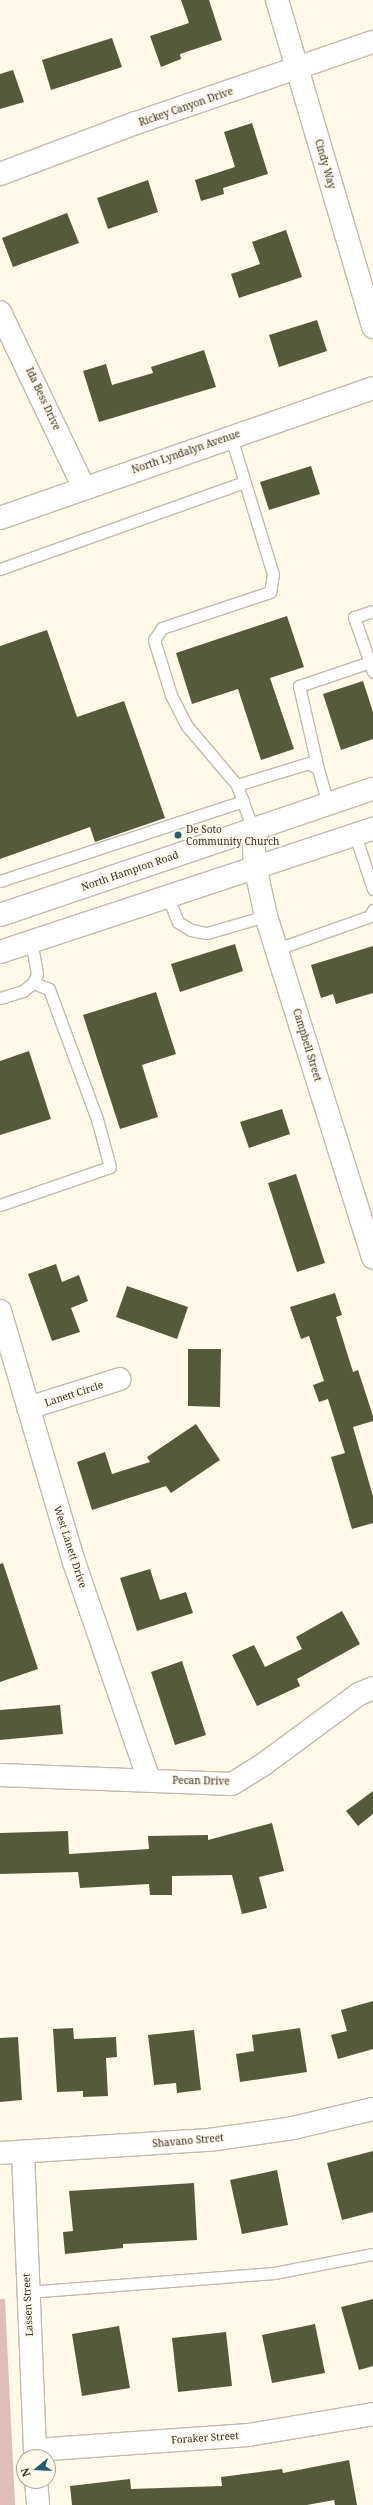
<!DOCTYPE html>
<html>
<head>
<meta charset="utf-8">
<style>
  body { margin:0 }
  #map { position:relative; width:373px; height:2505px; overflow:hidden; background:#fff9e8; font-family:"Noto Serif",serif }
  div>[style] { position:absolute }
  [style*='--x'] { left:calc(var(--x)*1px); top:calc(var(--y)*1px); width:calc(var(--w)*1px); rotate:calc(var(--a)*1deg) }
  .green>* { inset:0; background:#dfbeb6 }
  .building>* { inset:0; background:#555b3a }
  .roads { filter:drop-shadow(1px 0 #c1bbac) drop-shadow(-1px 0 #c1bbac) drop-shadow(0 1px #c1bbac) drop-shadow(0 -1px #c1bbac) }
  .lane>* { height:11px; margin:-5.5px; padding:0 5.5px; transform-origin:5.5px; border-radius:5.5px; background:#fff }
  .street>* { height:22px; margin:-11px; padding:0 11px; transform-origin:11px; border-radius:11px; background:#fff }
  .secondary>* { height:22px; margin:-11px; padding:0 11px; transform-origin:11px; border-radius:11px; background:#fff }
  .dots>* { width:11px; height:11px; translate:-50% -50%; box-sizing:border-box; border:2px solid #fff9e8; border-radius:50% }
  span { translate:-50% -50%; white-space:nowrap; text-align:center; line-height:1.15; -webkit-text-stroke:4px #fff9e8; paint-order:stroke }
  .street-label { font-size:10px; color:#312f29 }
  .poi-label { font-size:10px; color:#312f29 }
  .left { translate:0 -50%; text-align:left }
  .north { position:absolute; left:16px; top:2449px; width:40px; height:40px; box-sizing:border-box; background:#fff9e8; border:1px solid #ada89c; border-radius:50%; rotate:252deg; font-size:11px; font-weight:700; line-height:16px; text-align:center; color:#312f29 }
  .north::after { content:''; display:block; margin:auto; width:14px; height:18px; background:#205d75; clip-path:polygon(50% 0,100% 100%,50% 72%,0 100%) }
</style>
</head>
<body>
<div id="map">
  <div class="green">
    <i style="clip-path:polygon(0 2299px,5px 2299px,15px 2505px,0 2505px)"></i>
  </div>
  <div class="building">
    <i style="clip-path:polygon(181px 0,209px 0,222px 40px,180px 54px,181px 59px,161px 67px,150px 36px,189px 23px)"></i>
    <i style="clip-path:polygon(112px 38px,122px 67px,51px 90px,42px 60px)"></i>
    <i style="clip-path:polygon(13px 70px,24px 102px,0 109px,0 74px)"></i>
    <i style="clip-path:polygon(252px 123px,268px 174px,223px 188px,224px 194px,201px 201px,195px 180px,235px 167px,224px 132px)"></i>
    <i style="clip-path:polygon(148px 180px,158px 212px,108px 229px,97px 198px)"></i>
    <i style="clip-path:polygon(67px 213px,79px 243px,13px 267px,2px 238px)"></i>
    <i style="clip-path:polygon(286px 230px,302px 277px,239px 298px,231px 274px,260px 264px,252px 242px)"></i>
    <i style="clip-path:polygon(317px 320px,327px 351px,279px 367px,269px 335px)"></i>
    <i style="clip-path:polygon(204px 350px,216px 387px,99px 422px,83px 371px,106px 364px,112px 385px,153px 373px,151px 367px)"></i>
    <i style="clip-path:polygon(311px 466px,320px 494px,269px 510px,260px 482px)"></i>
    <i style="clip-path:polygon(287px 616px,304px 667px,270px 678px,294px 749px,261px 760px,238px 689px,192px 704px,176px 653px)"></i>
    <i style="clip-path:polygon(47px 630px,77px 717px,124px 701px,165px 818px,95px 842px,90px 827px,0 859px,0 646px)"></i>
    <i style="clip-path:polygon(363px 681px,373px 712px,373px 739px,341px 750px,323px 694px)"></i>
    <i style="clip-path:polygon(235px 944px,243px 971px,180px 992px,171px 964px)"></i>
    <i style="clip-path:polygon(373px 946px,373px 993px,336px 1004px,333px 994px,321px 998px,311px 965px)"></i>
    <i style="clip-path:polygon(156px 992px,176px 1054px,142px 1065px,158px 1117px,120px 1129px,83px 1015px)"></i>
    <i style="clip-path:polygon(29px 1051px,51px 1119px,0 1135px,0 1061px)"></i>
    <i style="clip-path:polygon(282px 1109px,290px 1134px,249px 1148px,240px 1122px)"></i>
    <i style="clip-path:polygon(296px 1174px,325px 1263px,297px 1272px,268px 1183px)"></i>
    <i style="clip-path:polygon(56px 1264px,62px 1282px,79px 1275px,88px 1301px,71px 1308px,80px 1332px,52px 1341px,28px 1274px)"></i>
    <i style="clip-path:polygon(127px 1286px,188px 1307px,177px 1339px,116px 1317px)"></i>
    <i style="clip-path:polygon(335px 1293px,342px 1315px,336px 1317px,353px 1372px,358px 1370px,373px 1416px,373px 1421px,353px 1427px,373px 1496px,373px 1523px,352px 1529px,331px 1457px,345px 1453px,328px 1399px,319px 1402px,313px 1385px,324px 1381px,309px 1336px,301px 1339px,290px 1307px)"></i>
    <i style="clip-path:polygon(188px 1349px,221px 1349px,220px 1407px,188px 1406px)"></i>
    <i style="clip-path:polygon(196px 1424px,220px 1460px,171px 1493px,166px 1486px,92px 1510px,77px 1462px,105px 1452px,112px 1474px,150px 1462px,147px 1457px)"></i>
    <i style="clip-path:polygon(3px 1563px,38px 1669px,0 1682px,0 1564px)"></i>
    <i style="clip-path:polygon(150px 1569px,160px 1600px,186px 1592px,193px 1613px,137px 1631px,120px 1578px)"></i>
    <i style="clip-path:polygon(342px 1611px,360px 1644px,297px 1679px,300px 1686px,257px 1706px,232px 1655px,254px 1645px,265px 1667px,302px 1649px,296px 1637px)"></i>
    <i style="clip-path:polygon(182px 1661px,206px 1735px,175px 1745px,151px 1672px)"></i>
    <i style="clip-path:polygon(60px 1705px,63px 1734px,0 1740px,0 1710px)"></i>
    <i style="clip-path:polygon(373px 1791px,373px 1814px,358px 1826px,346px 1811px)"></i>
    <i style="clip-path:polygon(272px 1823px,284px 1871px,259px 1877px,267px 1908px,242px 1914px,232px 1875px,172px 1876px,172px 1895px,150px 1895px,149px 1884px,80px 1888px,78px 1872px,0 1874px,0 1833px,68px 1831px,69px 1854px,149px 1849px,148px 1836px,208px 1835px,208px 1840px)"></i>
    <i style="clip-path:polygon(373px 2001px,373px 2049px,338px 2059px,331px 2035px,347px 2031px,341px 2010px)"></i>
    <i style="clip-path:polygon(73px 2028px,74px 2039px,116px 2037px,117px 2057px,106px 2058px,108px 2096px,83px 2097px,83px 2091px,57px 2092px,53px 2029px)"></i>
    <i style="clip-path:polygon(300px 2028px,307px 2072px,240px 2082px,236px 2054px,254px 2051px,252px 2035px)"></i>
    <i style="clip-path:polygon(194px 2030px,201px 2090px,177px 2093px,176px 2083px,154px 2085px,148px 2035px)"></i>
    <i style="clip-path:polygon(18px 2037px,22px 2100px,0 2102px,0 2038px)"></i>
    <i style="clip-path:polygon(373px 2151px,373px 2212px,342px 2220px,327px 2163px)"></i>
    <i style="clip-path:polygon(277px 2170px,288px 2225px,242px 2234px,230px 2180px)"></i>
    <i style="clip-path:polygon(194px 2183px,197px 2240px,123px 2244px,123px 2248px,65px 2254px,63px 2232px,73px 2231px,69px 2191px)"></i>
    <i style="clip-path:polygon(373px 2299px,373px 2366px,359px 2370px,341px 2307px)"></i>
    <i style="clip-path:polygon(315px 2324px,325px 2373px,272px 2383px,262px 2335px)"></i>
    <i style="clip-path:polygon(119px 2326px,130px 2388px,82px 2396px,72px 2334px)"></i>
    <i style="clip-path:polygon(226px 2332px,232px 2386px,178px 2392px,172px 2338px)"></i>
    <i style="clip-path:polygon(349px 2460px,357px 2505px,335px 2505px,334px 2500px,307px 2505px,72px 2505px,70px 2486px,130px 2479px,131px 2489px,222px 2486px,221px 2477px,282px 2469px,283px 2473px)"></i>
  </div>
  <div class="roads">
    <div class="lane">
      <i style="--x:231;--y:437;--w:143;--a:73"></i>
      <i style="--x:273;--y:574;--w:18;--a:99"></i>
      <i style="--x:270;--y:592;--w:114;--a:161.6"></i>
      <i style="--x:162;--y:628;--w:14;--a:124"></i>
      <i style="--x:154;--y:640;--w:58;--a:72.8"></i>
      <i style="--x:171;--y:695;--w:35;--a:63"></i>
      <i style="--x:187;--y:726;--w:77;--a:49.7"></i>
      <i style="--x:0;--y:569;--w:259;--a:-19.6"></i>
      <i style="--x:373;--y:611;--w:20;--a:162"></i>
      <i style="--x:354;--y:617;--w:58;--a:70.9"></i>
      <i style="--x:318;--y:769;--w:85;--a:-102.9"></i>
      <i style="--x:299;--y:686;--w:75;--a:-18.7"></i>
      <i style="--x:253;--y:830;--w:48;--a:-109.6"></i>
      <i style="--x:237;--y:785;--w:75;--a:-17"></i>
      <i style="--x:309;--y:763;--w:11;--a:34"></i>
      <i style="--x:318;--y:769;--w:37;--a:74"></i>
      <i style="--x:355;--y:835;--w:57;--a:71.6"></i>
      <i style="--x:0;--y:881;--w:256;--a:-18.2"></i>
      <i style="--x:167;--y:895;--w:29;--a:68"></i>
      <i style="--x:178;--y:922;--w:15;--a:32"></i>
      <i style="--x:191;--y:930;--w:16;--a:11"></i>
      <i style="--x:207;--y:933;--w:61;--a:-16.1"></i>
      <i style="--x:277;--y:949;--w:99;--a:-19.5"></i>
      <i style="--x:370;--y:916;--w:7;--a:-63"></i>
      <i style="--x:0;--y:998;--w:24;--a:-17"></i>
      <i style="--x:23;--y:991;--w:13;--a:-39"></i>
      <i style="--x:33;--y:983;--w:10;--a:-66"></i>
      <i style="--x:37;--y:974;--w:34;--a:-100"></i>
      <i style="--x:0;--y:1205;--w:116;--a:-19.1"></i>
      <i style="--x:110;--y:1167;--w:50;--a:-105.2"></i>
      <i style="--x:97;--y:1119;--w:139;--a:-110.3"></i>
      <i style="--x:49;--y:989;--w:17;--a:-159"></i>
      <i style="--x:27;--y:2292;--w:248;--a:-4.4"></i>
      <i style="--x:274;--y:2273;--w:101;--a:-10.9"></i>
    </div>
    <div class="street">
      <i style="--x:277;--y:0;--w:341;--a:73.6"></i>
      <i style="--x:0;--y:174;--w:145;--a:-20.6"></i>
      <i style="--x:136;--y:123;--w:250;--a:-18.9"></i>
      <i style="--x:0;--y:312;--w:195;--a:64.5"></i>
      <i style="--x:0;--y:518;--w:395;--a:-19.2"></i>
      <i style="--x:253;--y:830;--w:36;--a:87"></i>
      <i style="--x:255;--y:866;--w:51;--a:77.6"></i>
      <i style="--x:266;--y:916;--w:358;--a:72.6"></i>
      <i style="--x:0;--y:1311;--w:262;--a:73.6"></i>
      <i style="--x:74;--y:1562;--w:231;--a:71"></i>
      <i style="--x:28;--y:1408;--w:96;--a:-17.5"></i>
      <i style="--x:0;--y:1775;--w:232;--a:2.2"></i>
      <i style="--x:232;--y:1784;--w:38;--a:-32"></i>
      <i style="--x:264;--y:1764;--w:118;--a:-36.4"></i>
      <i style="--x:359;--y:1694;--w:15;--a:-23"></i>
      <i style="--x:23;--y:2152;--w:305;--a:87.7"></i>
      <i style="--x:0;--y:2153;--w:209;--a:-3.6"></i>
      <i style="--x:209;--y:2140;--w:85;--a:-8.1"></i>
      <i style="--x:293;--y:2128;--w:82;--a:-13.4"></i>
      <i style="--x:35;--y:2450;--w:214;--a:-4"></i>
      <i style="--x:248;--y:2435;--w:127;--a:-9.5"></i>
      <i style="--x:36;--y:2481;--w:24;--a:85"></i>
    </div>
    <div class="secondary">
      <i style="--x:0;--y:915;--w:394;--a:-18.7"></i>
      <i style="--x:0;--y:952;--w:393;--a:-18.3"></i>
    </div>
  </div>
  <div class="dots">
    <i style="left:178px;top:835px;background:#205d75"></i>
  </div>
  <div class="street-label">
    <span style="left:186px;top:107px;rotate:-19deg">Rickey Canyon Drive</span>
    <span style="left:325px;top:164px;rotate:74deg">Cindy Way</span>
    <span style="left:43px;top:399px;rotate:65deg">Ida Bess Drive</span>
    <span style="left:186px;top:452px;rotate:-19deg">North Lyndalyn Avenue</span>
    <span style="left:130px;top:871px;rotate:-19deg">North Hampton Road</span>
    <span style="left:307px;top:1045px;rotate:73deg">Campbell Street</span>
    <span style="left:74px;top:1394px;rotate:-18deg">Lanett Circle</span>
    <span style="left:70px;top:1547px;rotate:72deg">West Lanett Drive</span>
    <span style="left:201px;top:1781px;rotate:1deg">Pecan Drive</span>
    <span style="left:188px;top:2141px;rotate:-5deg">Shavano Street</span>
    <span style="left:28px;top:2305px;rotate:-93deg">Lassen Street</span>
    <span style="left:205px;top:2438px;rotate:-4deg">Foraker Street</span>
  </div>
  <div class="poi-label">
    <span class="left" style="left:186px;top:835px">De Soto<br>Community Church</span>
  </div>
  <div class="north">N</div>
</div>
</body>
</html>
